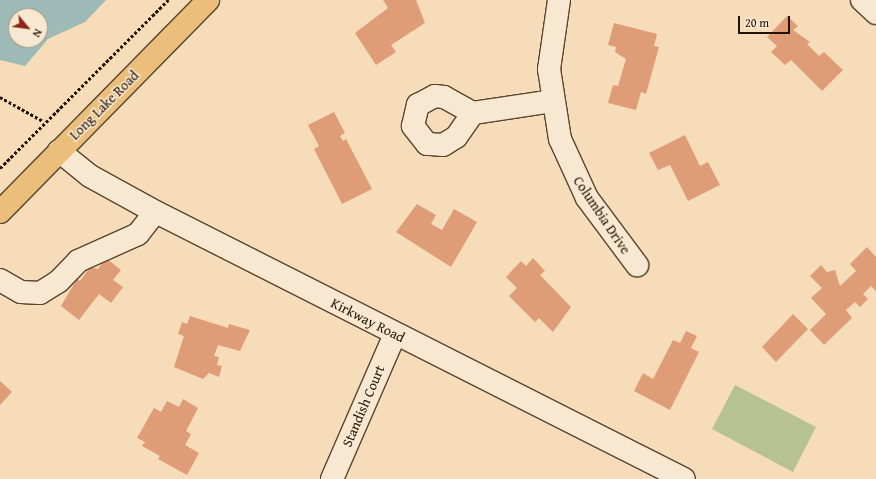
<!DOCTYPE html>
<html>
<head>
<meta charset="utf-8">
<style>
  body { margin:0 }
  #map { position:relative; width:876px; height:479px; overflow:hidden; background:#f6dcb8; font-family:"Gentium Book Plus",serif }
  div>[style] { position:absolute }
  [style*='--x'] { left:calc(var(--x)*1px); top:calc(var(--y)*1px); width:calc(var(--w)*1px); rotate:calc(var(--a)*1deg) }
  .green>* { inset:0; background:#b7c292 }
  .water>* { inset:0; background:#9ebab6 }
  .building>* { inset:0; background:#de9d77 }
  .path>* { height:2.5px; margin-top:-1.25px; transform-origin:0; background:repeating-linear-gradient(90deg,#221300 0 3px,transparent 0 5px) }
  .roads { filter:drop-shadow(1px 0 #57452e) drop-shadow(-1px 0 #57452e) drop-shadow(0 1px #57452e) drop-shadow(0 -1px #57452e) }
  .minor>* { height:22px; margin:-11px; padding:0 11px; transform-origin:11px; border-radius:11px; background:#f9e8d1 }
  .major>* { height:22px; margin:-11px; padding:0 11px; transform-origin:11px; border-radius:11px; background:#ebbe7c }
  span { translate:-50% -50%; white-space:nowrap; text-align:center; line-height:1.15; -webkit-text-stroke:3px #f9e8d1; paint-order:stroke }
  .street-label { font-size:14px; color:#221300 }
  .north { position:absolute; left:8px; top:8px; width:40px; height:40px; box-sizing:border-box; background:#f9e8d1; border:1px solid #a3937d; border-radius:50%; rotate:119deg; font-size:11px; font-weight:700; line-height:16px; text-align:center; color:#221300 }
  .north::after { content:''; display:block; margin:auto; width:14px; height:18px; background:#8f2418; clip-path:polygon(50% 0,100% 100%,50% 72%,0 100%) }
  .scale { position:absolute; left:738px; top:16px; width:52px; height:18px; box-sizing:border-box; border:2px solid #221300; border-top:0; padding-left:5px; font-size:12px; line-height:14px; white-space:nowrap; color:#221300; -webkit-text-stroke:3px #f9e8d1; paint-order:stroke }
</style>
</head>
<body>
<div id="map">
  <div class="green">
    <i style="clip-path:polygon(735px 385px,816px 427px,793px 472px,712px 429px)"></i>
  </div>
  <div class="water">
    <i style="clip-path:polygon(evenodd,0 0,106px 0,85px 22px,48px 39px,25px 66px,0 60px,0 0,16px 16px,40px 16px,40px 40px,16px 40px,16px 16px)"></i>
  </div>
  <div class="building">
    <i style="clip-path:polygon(383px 0,416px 0,425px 23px,391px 45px,396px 52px,376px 65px,355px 33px,388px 8px)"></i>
    <i style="clip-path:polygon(787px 16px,798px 26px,793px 30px,810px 42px,807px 44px,819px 56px,824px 52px,843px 70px,822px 91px,791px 60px,785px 65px,771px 52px,777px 46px,767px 37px)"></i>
    <i style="clip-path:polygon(614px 23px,657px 34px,654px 46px,659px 47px,646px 94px,641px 92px,636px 110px,608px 103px,613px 85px,618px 86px,626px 59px,615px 52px,616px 47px,608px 45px)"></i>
    <i style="clip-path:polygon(334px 112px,345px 133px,340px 136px,343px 141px,346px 139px,372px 189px,342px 204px,314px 149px,319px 146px,308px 125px)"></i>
    <i style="clip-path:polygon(685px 135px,700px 166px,708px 162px,720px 185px,688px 201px,670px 165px,658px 170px,649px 153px)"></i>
    <i style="clip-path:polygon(417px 204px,436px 215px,431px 224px,442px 230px,454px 209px,477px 222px,451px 267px,396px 232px)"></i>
    <i style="clip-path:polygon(867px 247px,876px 257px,876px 291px,871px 286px,863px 294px,868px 299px,860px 307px,855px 302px,846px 310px,852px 318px,824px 345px,810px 330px,826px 314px,811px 298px,822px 288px,810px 276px,821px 265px,827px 272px,835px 270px,840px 286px,856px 271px,850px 264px)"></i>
    <i style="clip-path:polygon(106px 258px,121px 270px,113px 280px,123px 287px,111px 303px,99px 294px,79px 320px,61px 306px,77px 279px,80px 281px,90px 267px,98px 269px)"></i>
    <i style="clip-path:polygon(533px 258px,545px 271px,540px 275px,571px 307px,553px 332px,539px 318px,535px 322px,509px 296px,517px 288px,506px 277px,521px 261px,526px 266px)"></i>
    <i style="clip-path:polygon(793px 314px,808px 329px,776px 362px,762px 347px)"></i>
    <i style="clip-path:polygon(190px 316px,228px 328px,229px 324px,250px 330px,240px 351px,218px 345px,214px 356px,219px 357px,217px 365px,222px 366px,219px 377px,209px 373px,203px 379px,174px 367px,184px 336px,178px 334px,182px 322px,187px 324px)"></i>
    <i style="clip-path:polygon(686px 331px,697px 336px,691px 348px,699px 352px,670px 410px,634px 391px,643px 373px,653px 379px,673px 340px,680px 343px)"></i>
    <i style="clip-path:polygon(0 381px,12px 392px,0 405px)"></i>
    <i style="clip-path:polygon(183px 399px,198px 408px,186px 431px,191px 434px,185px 445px,199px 453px,187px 475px,158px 459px,160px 456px,142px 446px,145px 442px,137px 438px,154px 408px,161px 412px,167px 401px,179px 407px)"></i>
  </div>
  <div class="path">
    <i style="--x:0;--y:97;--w:49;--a:29.2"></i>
    <i style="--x:0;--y:168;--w:238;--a:-45"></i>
  </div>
  <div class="roads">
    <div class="minor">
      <i style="--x:559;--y:0;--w:70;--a:98.2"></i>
      <i style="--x:549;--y:69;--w:71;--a:81.1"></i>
      <i style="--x:560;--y:139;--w:65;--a:65.4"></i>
      <i style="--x:587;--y:198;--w:84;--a:53.3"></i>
      <i style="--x:862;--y:0;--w:19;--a:43"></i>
      <i style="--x:473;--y:113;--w:29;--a:125"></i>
      <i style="--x:456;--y:137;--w:15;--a:148"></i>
      <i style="--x:443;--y:145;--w:16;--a:-176"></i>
      <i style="--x:427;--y:144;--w:23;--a:-128"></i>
      <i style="--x:413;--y:126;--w:22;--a:-77"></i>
      <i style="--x:418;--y:105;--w:19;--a:-28"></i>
      <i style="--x:435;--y:96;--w:9;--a:6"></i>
      <i style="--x:444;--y:97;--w:33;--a:29"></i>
      <i style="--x:473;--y:113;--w:80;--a:-8.6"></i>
      <i style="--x:59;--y:151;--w:40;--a:39"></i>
      <i style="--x:90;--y:176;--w:68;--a:28.8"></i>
      <i style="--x:150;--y:209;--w:598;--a:26.82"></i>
      <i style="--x:0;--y:280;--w:24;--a:30"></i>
      <i style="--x:21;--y:292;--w:19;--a:3"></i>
      <i style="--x:40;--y:293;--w:22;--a:-32"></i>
      <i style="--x:59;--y:281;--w:28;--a:-46"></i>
      <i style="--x:78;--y:261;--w:66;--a:-24.2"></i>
      <i style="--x:138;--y:234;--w:28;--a:-52"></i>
      <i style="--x:332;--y:479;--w:158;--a:-66.5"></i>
    </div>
    <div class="major">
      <i style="--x:0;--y:212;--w:297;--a:-45.5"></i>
    </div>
  </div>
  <div class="street-label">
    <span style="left:104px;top:105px;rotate:-45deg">Long Lake Road</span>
    <span style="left:602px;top:215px;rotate:56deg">Columbia Drive</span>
    <span style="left:368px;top:320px;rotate:27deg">Kirkway Road</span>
    <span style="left:363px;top:406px;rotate:-67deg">Standish Court</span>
  </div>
  <div class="north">N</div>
  <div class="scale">20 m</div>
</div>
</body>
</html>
